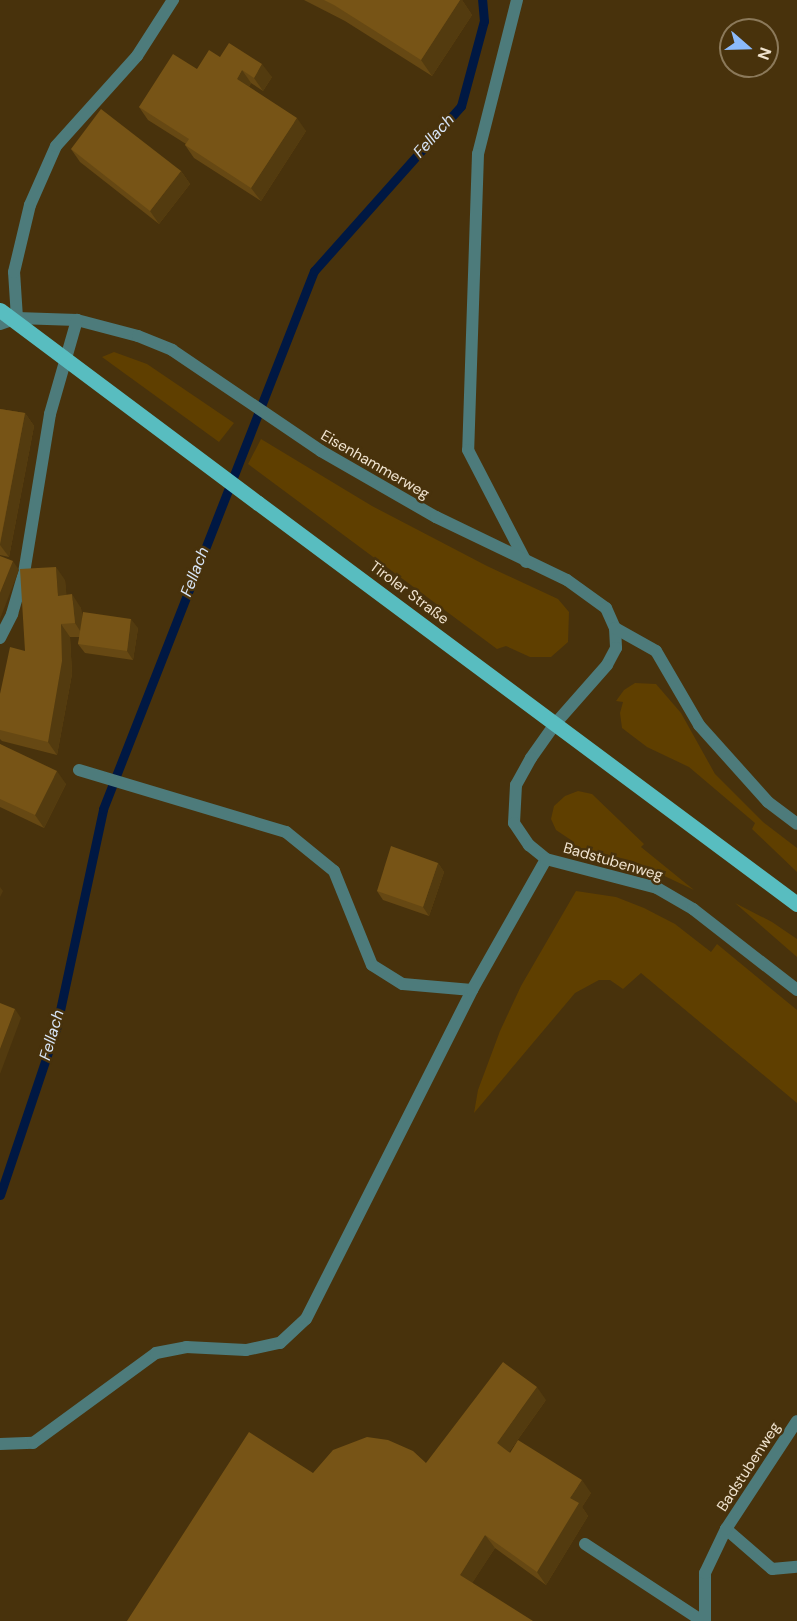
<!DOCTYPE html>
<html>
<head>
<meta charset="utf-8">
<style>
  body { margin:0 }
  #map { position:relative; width:797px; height:1621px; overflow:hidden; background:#48320c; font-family:"DM Sans",sans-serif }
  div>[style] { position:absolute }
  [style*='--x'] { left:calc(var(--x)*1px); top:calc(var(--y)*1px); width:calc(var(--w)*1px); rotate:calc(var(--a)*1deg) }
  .green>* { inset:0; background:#5f3f00 }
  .stream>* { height:9px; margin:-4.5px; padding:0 4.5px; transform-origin:4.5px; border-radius:4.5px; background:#001843 }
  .service>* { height:12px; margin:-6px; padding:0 6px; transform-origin:6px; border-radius:6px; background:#4d7b7b }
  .minor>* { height:12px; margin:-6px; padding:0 6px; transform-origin:6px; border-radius:6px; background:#4d7b7b }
  .primary>* { height:15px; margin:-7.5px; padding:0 7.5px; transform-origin:7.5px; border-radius:7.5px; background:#58bdc0 }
  .primary-bridge>* { height:15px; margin:-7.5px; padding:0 7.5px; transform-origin:7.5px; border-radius:7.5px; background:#58bdc0 }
  .wall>* { inset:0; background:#664813 }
  .shaded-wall>* { inset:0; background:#533b0f }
  .building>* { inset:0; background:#775416 }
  span { translate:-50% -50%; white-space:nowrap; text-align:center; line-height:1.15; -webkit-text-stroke:5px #48320c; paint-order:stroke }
  .street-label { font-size:15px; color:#f0e3cf }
  .water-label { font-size:16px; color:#d8e5f7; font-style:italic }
  .north { position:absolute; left:719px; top:18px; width:60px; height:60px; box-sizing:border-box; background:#48320c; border:2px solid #8b795a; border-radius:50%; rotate:110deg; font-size:16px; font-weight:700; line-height:24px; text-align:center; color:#f0e3cf }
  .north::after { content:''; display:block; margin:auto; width:21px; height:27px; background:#8bbafc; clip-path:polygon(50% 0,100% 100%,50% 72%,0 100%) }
</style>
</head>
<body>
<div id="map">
  <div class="green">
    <i style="clip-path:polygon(114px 352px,147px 364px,234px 423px,219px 442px,102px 357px)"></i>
    <i style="clip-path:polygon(261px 439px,372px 506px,487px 566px,558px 599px,569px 612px,568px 642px,551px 657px,530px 657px,506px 646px,497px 649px,248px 464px)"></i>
    <i style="clip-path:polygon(635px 683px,656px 684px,681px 713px,715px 774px,763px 822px,797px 848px,797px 872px,752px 829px,755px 823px,689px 767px,647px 747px,622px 728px,620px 713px,623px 702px,616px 701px,624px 690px)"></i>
    <i style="clip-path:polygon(578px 791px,592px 794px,644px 844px,641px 847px,694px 890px,633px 861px,573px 846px,574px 842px,556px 830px,551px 819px,554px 806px,565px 796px)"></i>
    <i style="clip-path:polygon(576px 891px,616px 897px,644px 908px,675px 924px,711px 952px,717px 944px,797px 1010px,797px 1103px,641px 973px,623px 989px,610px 980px,599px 980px,575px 993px,474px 1113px,478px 1090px,500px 1031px,521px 986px)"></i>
    <i style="clip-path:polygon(735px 903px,772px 922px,797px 939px,797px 957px)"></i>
  </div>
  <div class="stream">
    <i style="--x:0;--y:1195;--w:175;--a:-71.4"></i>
    <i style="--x:56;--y:1029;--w:225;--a:-77.9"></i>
    <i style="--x:103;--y:809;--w:578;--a:-68.59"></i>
    <i style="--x:314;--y:271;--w:221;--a:-48.3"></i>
    <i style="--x:461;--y:106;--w:88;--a:-74.9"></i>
    <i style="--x:484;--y:21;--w:21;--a:-95"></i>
  </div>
  <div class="service">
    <i style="--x:517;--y:0;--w:159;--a:104.2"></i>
    <i style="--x:478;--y:154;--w:296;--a:91.9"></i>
    <i style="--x:468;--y:450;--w:126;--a:62.6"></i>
    <i style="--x:79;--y:770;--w:216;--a:16.7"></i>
    <i style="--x:286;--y:832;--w:62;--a:39.1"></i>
    <i style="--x:334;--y:871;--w:101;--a:68"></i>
    <i style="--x:372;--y:965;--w:36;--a:32"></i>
    <i style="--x:403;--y:984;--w:69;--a:5"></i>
    <i style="--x:0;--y:1444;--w:33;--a:-2"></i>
    <i style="--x:33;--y:1443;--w:152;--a:-36.2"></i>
    <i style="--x:156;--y:1353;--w:31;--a:-11"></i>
    <i style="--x:186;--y:1347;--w:60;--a:2.9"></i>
    <i style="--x:246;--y:1350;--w:35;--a:-12"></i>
    <i style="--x:280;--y:1343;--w:35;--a:-43"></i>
    <i style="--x:306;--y:1319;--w:369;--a:-63.2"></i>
    <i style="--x:472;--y:990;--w:150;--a:-60.5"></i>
    <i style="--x:726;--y:1529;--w:61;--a:41"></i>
    <i style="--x:772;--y:1569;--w:25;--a:-5"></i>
    <i style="--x:585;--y:1544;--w:140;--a:33.3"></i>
  </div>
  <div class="minor">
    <i style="--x:17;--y:318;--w:46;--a:-93.7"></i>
    <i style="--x:14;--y:272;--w:69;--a:-76.6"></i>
    <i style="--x:30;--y:205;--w:64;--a:-66.2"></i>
    <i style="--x:56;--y:146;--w:121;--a:-48"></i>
    <i style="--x:137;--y:56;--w:67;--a:-57.3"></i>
    <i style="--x:0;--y:324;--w:18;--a:-19"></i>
    <i style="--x:17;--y:318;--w:60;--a:1.9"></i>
    <i style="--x:77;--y:320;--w:63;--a:14.7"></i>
    <i style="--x:138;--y:336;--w:37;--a:22"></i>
    <i style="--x:172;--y:350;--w:180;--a:34.1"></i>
    <i style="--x:321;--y:451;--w:133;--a:29.9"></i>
    <i style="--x:436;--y:517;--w:145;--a:25.7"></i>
    <i style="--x:567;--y:580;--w:48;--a:35.7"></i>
    <i style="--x:606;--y:608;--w:22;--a:66"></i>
    <i style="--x:615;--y:628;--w:20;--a:87"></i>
    <i style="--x:616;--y:648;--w:19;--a:118"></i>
    <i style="--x:607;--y:665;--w:79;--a:131.4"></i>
    <i style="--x:555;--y:724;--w:42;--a:125.2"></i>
    <i style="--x:531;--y:758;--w:31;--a:119"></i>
    <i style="--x:516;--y:785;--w:38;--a:93"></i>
    <i style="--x:514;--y:823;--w:27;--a:56"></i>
    <i style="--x:529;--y:845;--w:22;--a:39"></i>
    <i style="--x:546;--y:859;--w:115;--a:14.6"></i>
    <i style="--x:657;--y:888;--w:42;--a:30.3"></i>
    <i style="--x:693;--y:909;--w:132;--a:37.9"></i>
    <i style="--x:615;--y:628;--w:47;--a:29.3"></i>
    <i style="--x:656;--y:651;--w:86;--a:59.8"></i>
    <i style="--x:699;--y:725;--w:103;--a:48.1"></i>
    <i style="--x:768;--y:802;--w:36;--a:37"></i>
    <i style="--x:0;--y:638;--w:27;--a:-63"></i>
    <i style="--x:12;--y:614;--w:43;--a:-73.7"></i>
    <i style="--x:24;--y:573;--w:161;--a:-80.7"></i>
    <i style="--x:50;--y:414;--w:98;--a:-74"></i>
    <i style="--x:705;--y:1621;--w:48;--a:-90"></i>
    <i style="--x:705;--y:1573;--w:49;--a:-64.5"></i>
    <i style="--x:726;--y:1529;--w:129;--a:-56.7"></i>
  </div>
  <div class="primary">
    <i style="--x:258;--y:503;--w:672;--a:36.65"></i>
  </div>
  <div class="primary-bridge">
    <i style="--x:0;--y:310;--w:322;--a:36.8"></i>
  </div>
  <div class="wall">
    <i style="clip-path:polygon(304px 0,462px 0,472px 15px,432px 76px,345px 21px)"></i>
    <i style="clip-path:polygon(220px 57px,272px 77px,263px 91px,251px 83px,249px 87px,306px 131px,261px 201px,194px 158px,185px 145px,186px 144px,148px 120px,139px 107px,197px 69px)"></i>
    <i style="clip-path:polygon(71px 149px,181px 171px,190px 184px,159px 224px,80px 162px)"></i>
    <i style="clip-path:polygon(0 409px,25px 413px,34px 426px,9px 557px,0 555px)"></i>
    <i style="clip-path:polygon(65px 580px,66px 595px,81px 608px,82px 618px,138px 628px,133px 660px,85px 653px,78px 644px,80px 637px,70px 637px,72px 674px,57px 755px,2px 741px,0 739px,0 694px,25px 651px)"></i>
    <i style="clip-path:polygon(0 744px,66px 784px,44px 828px,0 807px)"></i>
    <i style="clip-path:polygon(438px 863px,444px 872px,429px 916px,383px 900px,377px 891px)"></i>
    <i style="clip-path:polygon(546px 1400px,509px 1452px,591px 1493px,582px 1507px,588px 1516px,546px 1585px,495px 1548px,472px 1583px,127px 1621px,313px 1473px,426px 1463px)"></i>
  </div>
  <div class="shaded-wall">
    <i style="clip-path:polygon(460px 0,462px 0,472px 15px,432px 76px,421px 60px)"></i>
    <i style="clip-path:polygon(262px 64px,272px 77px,263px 91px,254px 78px)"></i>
    <i style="clip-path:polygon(242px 70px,251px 83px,246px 92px,237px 79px)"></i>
    <i style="clip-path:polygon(297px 118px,306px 131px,261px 201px,251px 188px)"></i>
    <i style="clip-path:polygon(181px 171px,190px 184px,159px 224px,150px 211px)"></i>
    <i style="clip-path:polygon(25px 413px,34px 426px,9px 557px,0 545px)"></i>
    <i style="clip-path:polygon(13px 561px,19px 570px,0 619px,0 593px)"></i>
    <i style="clip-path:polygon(56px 567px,65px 580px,68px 609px,58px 596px)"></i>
    <i style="clip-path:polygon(72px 594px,81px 608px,84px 637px,75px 623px)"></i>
    <i style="clip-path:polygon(131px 619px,138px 628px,133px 660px,127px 651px)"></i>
    <i style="clip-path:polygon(61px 624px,70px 637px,72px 674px,57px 755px,48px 742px)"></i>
    <i style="clip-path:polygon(57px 771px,66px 784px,44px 828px,35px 815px)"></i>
    <i style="clip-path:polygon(438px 863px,444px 872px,429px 916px,423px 907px)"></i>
    <i style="clip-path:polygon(0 887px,3px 891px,0 897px)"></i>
    <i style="clip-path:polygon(15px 1009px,21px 1018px,0 1074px,0 1049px)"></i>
    <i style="clip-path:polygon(537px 1387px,546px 1400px,506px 1456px,497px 1443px)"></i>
    <i style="clip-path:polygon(582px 1480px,591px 1493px,582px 1507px,588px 1516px,546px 1585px,537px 1572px,570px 1498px)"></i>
    <i style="clip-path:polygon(485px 1535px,495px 1548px,469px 1588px,460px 1575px)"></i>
  </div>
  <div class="building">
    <i style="clip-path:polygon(324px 0,460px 0,421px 60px,334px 5px)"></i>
    <i style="clip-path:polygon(229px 43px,262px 64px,254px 78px,242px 70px,237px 79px,297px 118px,251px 188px,185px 145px,189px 139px,139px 107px,173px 54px,197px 69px,209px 50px,220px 57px)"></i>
    <i style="clip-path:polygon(101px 109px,181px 171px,150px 211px,71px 149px)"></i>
    <i style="clip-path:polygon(0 409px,25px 413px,0 543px)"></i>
    <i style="clip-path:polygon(0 556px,13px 561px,0 593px)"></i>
    <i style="clip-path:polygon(56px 567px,58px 596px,72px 594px,75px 623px,61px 624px,62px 661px,48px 742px,0 730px,0 694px,10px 647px,25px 651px,20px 569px)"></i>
    <i style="clip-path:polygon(83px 612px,131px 619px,127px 651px,78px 644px)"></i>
    <i style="clip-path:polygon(0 744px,57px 771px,35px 815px,0 799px)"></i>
    <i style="clip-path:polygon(391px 846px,438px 863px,423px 907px,377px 891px)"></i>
    <i style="clip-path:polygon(0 1003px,15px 1009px,0 1049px)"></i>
    <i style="clip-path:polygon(503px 1362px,537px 1387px,497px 1443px,510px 1453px,518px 1440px,582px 1480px,570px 1498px,579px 1503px,537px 1572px,485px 1535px,460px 1575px,533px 1621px,127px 1621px,249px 1432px,313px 1473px,333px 1450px,367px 1437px,388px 1440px,413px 1451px,426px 1463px)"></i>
  </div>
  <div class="street-label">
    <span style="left:375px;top:465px;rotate:30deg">Eisenhammerweg</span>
    <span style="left:409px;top:593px;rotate:37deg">Tiroler Straße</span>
    <span style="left:613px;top:862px;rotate:16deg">Badstubenweg</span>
    <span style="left:749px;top:1467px;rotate:-57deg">Badstubenweg</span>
  </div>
  <div class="water-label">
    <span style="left:434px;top:136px;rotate:-48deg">Fellach</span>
    <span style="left:195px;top:572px;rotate:-69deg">Fellach</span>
    <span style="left:52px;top:1035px;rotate:-74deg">Fellach</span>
  </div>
  <div class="north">N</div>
</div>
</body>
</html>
